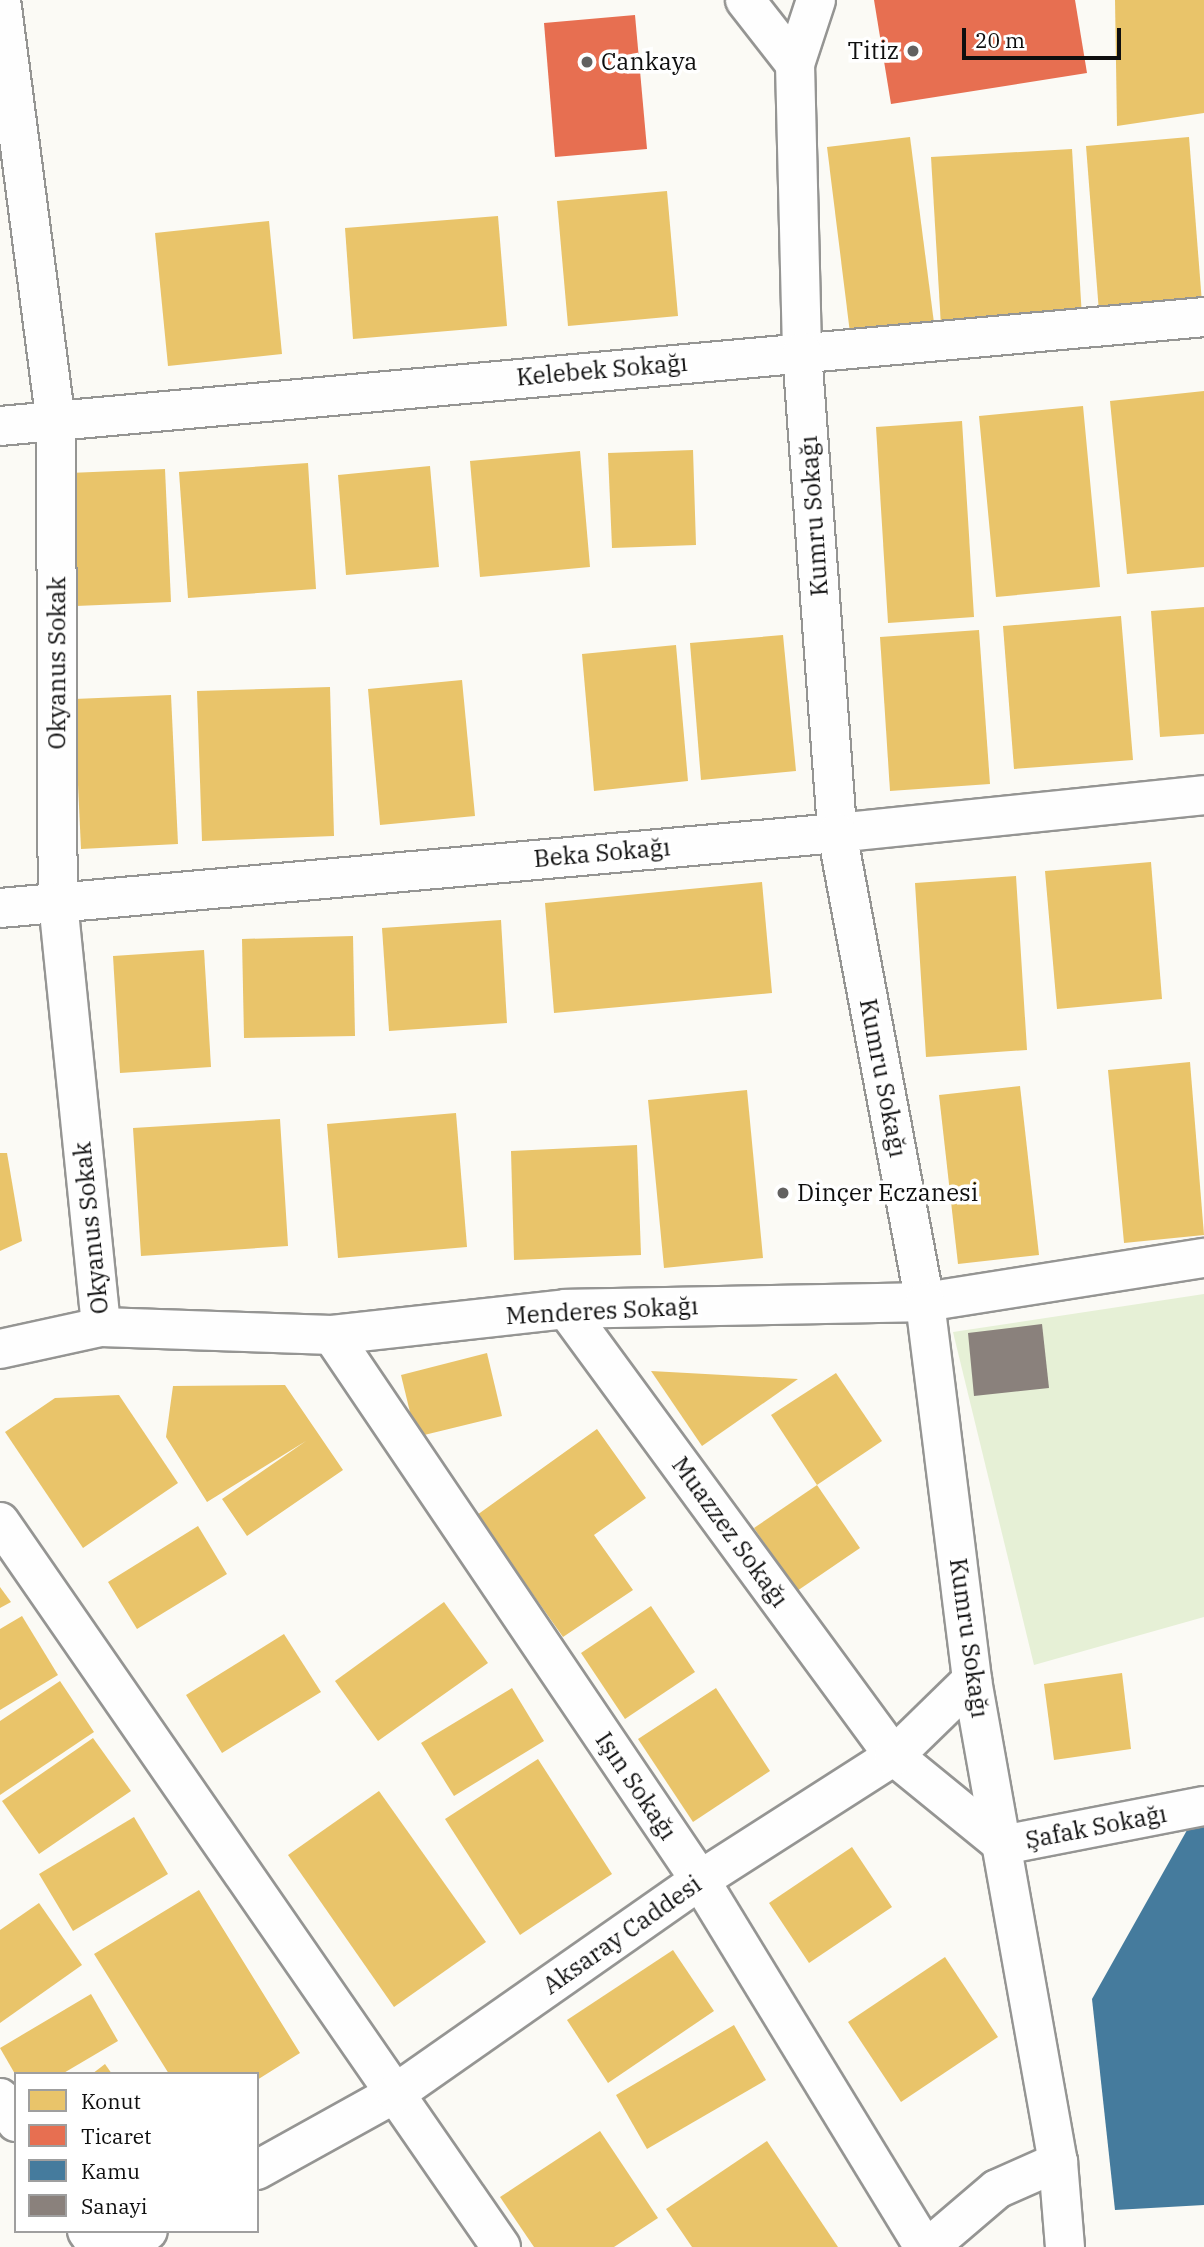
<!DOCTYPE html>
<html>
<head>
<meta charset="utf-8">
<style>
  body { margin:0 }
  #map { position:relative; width:1204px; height:2247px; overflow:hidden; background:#fbfaf5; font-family:"IBM Plex Serif",serif }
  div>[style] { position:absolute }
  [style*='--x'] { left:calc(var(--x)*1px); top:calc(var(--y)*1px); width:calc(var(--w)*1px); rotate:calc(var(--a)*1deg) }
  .green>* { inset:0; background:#e6f0d6 }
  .homes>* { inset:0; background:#e9c46a }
  .shops>* { inset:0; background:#e76f51 }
  .public>* { inset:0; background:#457b9d }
  .industry>* { inset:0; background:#8a817c }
  .roads { filter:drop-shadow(2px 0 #959593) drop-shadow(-2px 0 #959593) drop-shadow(0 2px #959593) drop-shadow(0 -2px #959593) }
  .minor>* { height:38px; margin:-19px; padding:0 19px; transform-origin:19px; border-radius:19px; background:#fefefe }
  .tertiary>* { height:38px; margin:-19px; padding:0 19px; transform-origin:19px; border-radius:19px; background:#fefefe }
  .dots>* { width:19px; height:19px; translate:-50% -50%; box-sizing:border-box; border:4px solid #fff; border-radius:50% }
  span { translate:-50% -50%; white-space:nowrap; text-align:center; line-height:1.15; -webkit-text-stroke:7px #fff; paint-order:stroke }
  .poi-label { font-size:24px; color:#0f0f0f }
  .right { translate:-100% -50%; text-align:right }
  .left { translate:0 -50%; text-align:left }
  .street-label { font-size:24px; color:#0f0f0f }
  .legend { position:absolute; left:14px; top:2072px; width:245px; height:161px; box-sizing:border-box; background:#fff; border:2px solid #9f9f9f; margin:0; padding:9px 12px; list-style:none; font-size:21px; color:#0f0f0f }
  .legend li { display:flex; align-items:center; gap:14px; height:35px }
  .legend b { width:35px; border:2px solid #9f9f9f }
  .scale { position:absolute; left:962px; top:28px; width:159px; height:32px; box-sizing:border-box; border:4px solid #0f0f0f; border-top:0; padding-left:9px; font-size:21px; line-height:24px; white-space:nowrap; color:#0f0f0f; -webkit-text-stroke:5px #fff; paint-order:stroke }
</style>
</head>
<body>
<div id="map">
  <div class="green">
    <i style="clip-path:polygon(1204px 1294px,1204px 1617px,1034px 1665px,953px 1332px)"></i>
  </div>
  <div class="homes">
    <i style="clip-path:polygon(1115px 0,1204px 0,1204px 113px,1117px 126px)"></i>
    <i style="clip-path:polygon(910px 137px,934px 323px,850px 333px,827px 147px)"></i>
    <i style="clip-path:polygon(1189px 137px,1202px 303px,1099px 312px,1086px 146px)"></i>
    <i style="clip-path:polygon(1072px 149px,1082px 318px,941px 326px,931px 157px)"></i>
    <i style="clip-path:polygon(667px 191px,678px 316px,568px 326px,557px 201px)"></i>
    <i style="clip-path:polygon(498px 216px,507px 326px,353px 339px,345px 228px)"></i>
    <i style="clip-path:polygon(269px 221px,282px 354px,168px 366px,155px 233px)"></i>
    <i style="clip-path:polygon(1204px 391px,1204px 567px,1127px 574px,1110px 401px)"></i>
    <i style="clip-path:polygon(1083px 406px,1100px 587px,996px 597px,979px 416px)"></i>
    <i style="clip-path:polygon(962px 421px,974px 617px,888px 623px,876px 427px)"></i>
    <i style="clip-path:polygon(693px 450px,696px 545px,612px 548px,608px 453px)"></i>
    <i style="clip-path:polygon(580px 451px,590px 567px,480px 577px,470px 461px)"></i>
    <i style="clip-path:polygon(308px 463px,316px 589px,188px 598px,179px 472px)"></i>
    <i style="clip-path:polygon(430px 466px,439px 567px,346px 575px,338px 475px)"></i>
    <i style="clip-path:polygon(165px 469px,171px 602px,76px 606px,69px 473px)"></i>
    <i style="clip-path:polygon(1204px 607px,1204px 734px,1160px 737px,1151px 611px)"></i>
    <i style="clip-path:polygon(1121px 616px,1133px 760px,1014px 769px,1003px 626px)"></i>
    <i style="clip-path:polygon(979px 630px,990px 784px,890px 791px,880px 637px)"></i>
    <i style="clip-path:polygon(783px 635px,796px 771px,701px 780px,690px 643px)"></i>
    <i style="clip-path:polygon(676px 645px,688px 781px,594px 791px,582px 654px)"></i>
    <i style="clip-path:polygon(462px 680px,475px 816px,380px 825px,368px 689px)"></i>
    <i style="clip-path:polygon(330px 687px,334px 836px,202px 841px,197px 691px)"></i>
    <i style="clip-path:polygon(171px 695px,178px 844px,81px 849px,74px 699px)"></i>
    <i style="clip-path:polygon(1151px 862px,1162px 999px,1057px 1009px,1045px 871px)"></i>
    <i style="clip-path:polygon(1016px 876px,1027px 1050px,926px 1057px,915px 883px)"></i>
    <i style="clip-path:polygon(762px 882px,772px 993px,554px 1013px,545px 903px)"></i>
    <i style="clip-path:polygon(501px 920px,507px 1023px,389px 1031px,382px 928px)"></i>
    <i style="clip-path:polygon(353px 936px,355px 1036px,244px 1038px,242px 939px)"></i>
    <i style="clip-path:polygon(204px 950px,211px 1067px,120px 1073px,113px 956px)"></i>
    <i style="clip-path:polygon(1190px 1062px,1204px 1235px,1124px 1243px,1108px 1070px)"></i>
    <i style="clip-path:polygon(1020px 1086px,1039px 1255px,958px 1264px,939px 1095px)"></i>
    <i style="clip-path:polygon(747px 1090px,763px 1258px,664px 1268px,648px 1100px)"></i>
    <i style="clip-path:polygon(456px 1113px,467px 1247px,338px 1258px,327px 1124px)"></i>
    <i style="clip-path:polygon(280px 1119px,288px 1246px,141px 1256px,133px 1128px)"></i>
    <i style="clip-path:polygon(637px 1145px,641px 1255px,514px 1260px,511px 1151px)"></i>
    <i style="clip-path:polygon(0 1153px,7px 1153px,22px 1241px,0 1251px)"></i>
    <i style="clip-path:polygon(487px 1353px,502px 1416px,416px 1437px,401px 1375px)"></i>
    <i style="clip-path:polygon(651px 1371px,798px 1379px,702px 1446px)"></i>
    <i style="clip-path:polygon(836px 1373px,882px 1441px,817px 1485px,771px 1415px)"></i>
    <i style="clip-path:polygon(285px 1385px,343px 1470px,247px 1536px,222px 1499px,306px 1441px,207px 1502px,166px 1437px,173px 1386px)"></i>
    <i style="clip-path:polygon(119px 1395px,178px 1483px,83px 1548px,5px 1432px,55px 1398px)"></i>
    <i style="clip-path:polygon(597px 1429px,646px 1498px,594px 1535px,633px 1590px,563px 1637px,477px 1515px)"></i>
    <i style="clip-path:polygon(817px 1485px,860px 1548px,797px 1591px,754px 1528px)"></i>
    <i style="clip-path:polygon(198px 1526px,227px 1574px,137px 1629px,108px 1582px)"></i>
    <i style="clip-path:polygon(0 1587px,11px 1602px,0 1608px)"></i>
    <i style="clip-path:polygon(444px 1602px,488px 1663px,378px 1741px,335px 1681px)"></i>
    <i style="clip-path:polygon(651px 1606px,695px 1672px,625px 1719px,581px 1653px)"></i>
    <i style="clip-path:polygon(22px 1616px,58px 1675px,0 1710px,0 1629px)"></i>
    <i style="clip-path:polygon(284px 1634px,321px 1692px,222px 1753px,186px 1695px)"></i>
    <i style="clip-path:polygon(1122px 1673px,1131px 1749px,1054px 1760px,1044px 1684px)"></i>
    <i style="clip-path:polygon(60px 1681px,94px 1732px,0 1795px,0 1721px)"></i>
    <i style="clip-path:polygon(512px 1688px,544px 1741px,454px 1796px,421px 1743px)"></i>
    <i style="clip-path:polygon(716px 1688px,770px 1771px,693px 1822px,638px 1739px)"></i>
    <i style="clip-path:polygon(93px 1738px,131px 1791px,39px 1854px,2px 1801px)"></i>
    <i style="clip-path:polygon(538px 1759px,612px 1874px,520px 1935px,445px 1819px)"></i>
    <i style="clip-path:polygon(379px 1791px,486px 1942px,394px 2007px,288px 1855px)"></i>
    <i style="clip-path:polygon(134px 1817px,168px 1874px,73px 1931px,39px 1874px)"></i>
    <i style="clip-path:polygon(852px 1847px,892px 1907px,809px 1963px,769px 1903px)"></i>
    <i style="clip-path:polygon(199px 1890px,300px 2053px,257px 2080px,257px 2074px,169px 2074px,94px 1954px)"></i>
    <i style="clip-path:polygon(39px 1903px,82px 1965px,0 2023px,0 1930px)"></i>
    <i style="clip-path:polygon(673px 1950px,714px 2011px,608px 2083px,567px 2020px)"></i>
    <i style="clip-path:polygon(945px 1957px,998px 2037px,901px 2102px,848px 2022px)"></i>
    <i style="clip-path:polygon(91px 1994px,118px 2041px,62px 2074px,15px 2074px,0 2048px)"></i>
    <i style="clip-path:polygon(734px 2025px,766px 2080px,647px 2149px,616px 2095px)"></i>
    <i style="clip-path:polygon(105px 2064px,112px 2074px,92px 2074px)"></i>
    <i style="clip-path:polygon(600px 2131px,658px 2218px,614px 2247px,534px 2247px,500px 2197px)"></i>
    <i style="clip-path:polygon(767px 2141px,838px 2247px,692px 2247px,666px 2209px)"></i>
  </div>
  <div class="shops">
    <i style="clip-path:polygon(874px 0,1075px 0,1087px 73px,891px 104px)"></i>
    <i style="clip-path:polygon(635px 15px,647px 149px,555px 157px,544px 23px)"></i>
  </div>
  <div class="public">
    <i style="clip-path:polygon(1191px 1823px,1204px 1824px,1204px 2205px,1115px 2210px,1092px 1999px)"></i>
  </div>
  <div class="industry">
    <i style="clip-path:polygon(1042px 1324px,1049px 1388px,974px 1396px,968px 1333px)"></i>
  </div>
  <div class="roads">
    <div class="minor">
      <i style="--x:1;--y:0;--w:425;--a:82.6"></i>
      <i style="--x:56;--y:421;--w:481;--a:89.8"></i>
      <i style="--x:58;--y:902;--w:427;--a:84.2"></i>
      <i style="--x:0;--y:426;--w:1209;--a:-5.17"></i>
      <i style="--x:0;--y:908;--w:840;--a:-5.12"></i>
      <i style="--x:837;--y:833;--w:369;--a:-5.9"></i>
      <i style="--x:566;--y:1309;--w:554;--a:53.73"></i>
      <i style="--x:894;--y:1756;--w:141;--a:39.2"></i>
      <i style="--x:1003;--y:1845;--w:205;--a:-11"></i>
      <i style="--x:332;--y:1335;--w:658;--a:55.97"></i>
      <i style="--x:700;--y:1880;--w:430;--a:58.6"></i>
      <i style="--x:0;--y:1349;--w:103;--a:-12.3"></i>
      <i style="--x:101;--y:1327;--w:231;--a:2"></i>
      <i style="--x:332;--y:1335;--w:235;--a:-6.3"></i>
      <i style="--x:566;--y:1309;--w:359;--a:-1.1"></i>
      <i style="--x:925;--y:1302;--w:282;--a:-9"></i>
      <i style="--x:0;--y:1522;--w:881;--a:55.35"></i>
      <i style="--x:0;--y:2098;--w:29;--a:56"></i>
      <i style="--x:257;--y:2170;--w:159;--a:-29"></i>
      <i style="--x:396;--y:2093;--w:371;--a:-35"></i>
      <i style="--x:700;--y:1880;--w:230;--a:-32.6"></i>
      <i style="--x:894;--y:1756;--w:109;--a:-44.3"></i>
      <i style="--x:87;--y:2231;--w:19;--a:55"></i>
      <i style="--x:120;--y:2247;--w:32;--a:-30"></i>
      <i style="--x:929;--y:2247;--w:89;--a:-40.5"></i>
      <i style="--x:997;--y:2189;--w:67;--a:-23.9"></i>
    </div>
    <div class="tertiary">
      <i style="--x:745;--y:0;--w:81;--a:52"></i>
      <i style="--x:795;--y:64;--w:288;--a:88.6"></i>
      <i style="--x:802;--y:352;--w:482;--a:85.8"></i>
      <i style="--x:837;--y:833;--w:477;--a:79.4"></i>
      <i style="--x:925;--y:1302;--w:381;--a:82.9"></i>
      <i style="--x:972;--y:1680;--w:490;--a:79.9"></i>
      <i style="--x:1058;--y:2162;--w:85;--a:85.3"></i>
      <i style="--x:795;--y:64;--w:67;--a:-71.8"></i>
    </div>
  </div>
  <div class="dots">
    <i style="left:913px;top:51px;background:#626160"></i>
    <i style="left:587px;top:62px;background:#626160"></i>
    <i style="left:783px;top:1193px;background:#626160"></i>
  </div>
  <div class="poi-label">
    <span class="right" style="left:899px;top:51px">Titiz</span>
    <span class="left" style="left:601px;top:62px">Cankaya</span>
    <span class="left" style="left:797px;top:1193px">Dinçer Eczanesi</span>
  </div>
  <div class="street-label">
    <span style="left:602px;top:370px;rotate:-5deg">Kelebek Sokağı</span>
    <span style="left:814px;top:516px;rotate:-94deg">Kumru Sokağı</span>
    <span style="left:57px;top:663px;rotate:-90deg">Okyanus Sokak</span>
    <span style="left:602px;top:853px;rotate:-5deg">Beka Sokağı</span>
    <span style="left:883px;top:1078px;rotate:79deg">Kumru Sokağı</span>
    <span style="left:91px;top:1228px;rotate:-96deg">Okyanus Sokak</span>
    <span style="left:602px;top:1311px;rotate:-3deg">Menderes Sokağı</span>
    <span style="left:730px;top:1532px;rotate:54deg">Muazzez Sokağı</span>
    <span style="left:969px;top:1638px;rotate:82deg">Kumru Sokağı</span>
    <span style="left:636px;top:1786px;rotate:56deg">Işın Sokağı</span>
    <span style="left:1096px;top:1827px;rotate:-11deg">Şafak Sokağı</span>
    <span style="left:622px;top:1935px;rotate:-35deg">Aksaray Caddesi</span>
  </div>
  <ul class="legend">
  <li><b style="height:19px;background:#e9c46a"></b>Konut</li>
  <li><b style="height:19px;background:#e76f51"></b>Ticaret</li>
  <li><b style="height:19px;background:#457b9d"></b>Kamu</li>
  <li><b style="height:19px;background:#8a817c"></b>Sanayi</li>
  </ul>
  <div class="scale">20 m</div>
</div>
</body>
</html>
